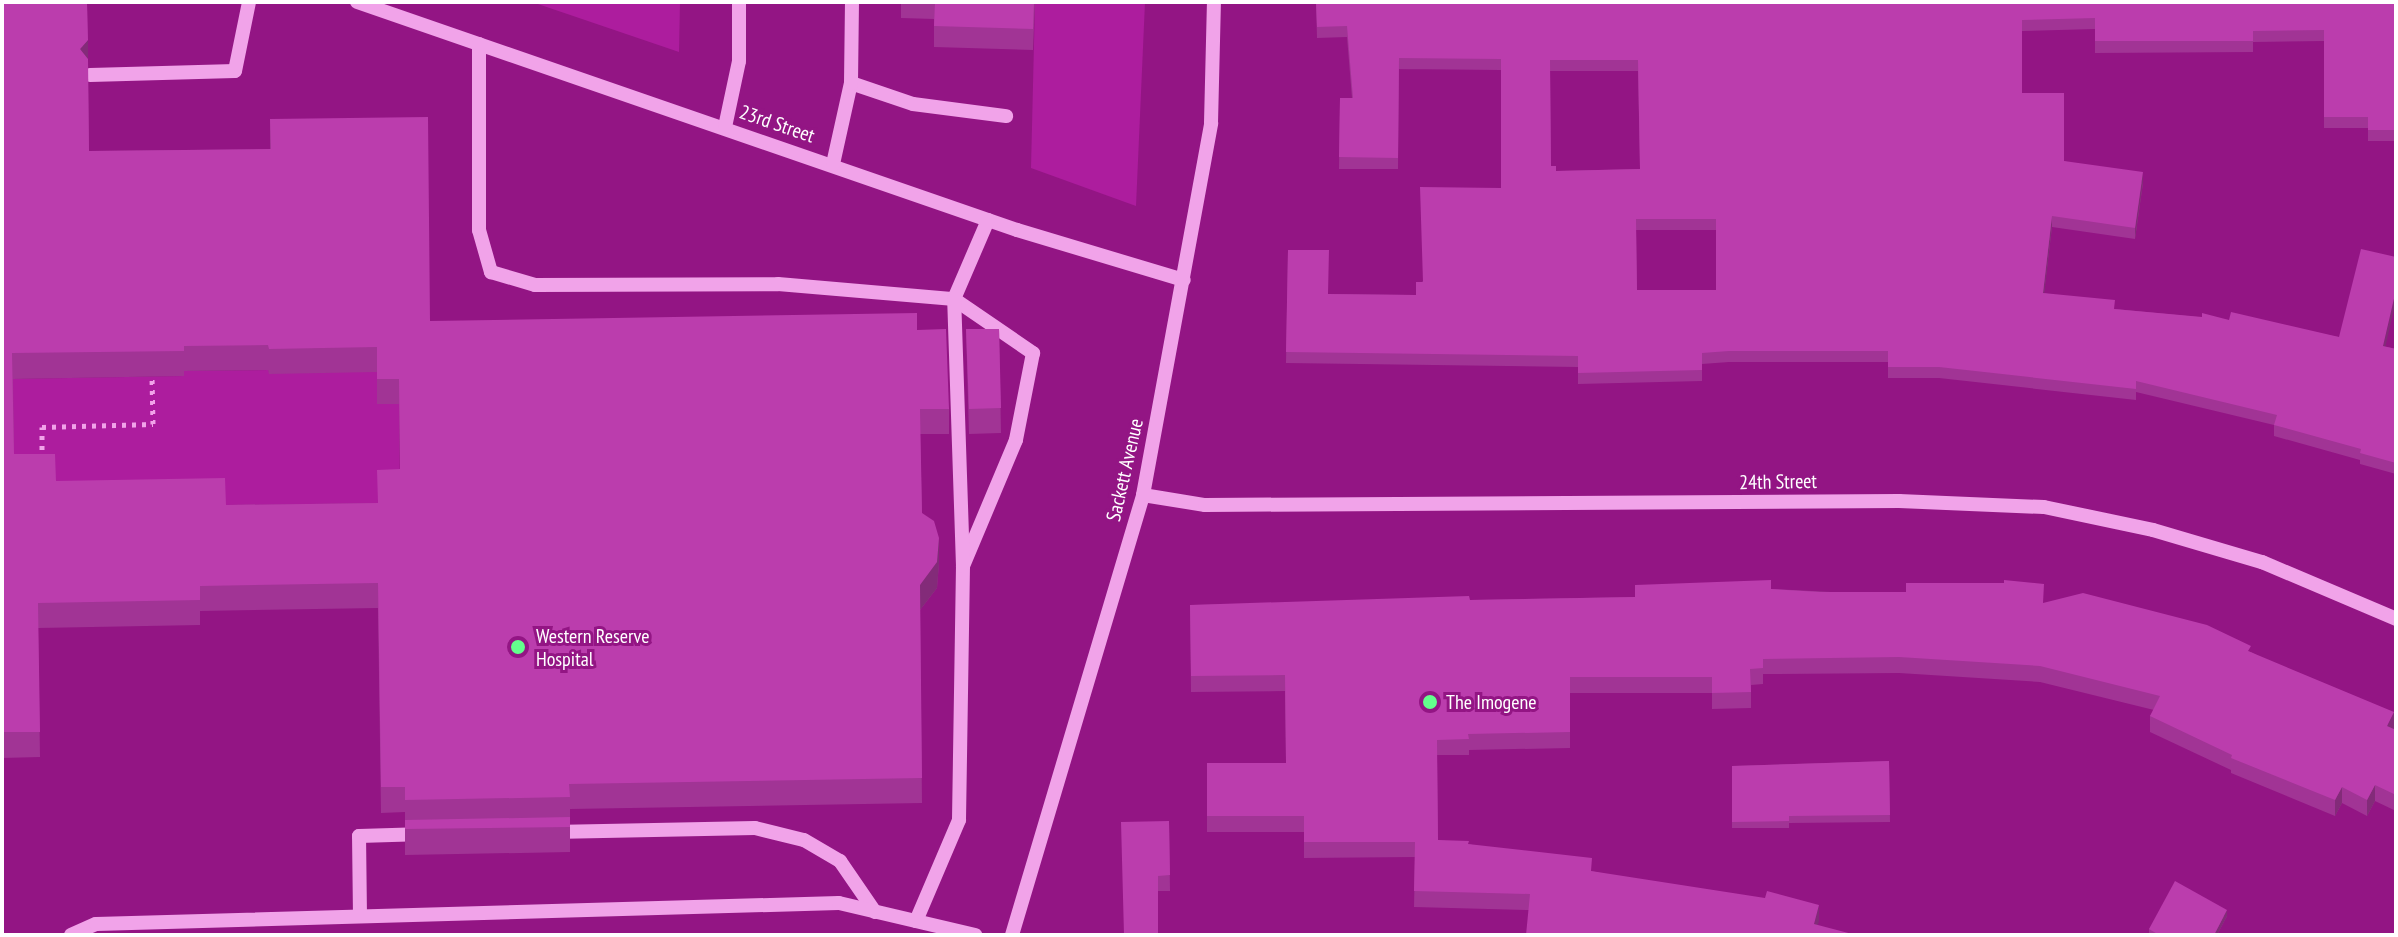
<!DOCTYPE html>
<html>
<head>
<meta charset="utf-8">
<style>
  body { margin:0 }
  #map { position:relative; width:2398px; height:937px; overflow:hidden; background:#931584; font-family:"PT Sans Narrow",sans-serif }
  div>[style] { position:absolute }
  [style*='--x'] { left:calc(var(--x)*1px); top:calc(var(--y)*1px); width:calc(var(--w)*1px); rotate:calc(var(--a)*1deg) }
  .green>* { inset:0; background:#ad1d9e }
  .path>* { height:5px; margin-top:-2.5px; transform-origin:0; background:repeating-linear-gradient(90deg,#f1a3e9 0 4px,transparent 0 10px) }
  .minor>* { height:14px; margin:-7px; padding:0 7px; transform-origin:7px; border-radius:7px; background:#f1a3e9 }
  .wall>* { inset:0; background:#a13495 }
  .shaded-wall>* { inset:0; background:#832b79 }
  .building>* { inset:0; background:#bb3dad }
  .dots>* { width:22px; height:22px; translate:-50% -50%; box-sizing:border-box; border:4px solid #931584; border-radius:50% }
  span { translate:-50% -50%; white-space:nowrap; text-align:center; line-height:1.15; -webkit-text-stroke:6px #931584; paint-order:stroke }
  .street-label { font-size:20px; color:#fff }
  .poi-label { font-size:20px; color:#fff }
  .left { translate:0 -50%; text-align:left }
  .frame { position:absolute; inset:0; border:4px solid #fff; pointer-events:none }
</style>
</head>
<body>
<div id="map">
  <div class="green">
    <i style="clip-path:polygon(532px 2px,680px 2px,679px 52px)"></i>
    <i style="clip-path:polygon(1035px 2px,1145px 2px,1136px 206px,1031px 168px)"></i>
    <i style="clip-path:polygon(369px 300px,399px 404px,400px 495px,378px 528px,14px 480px,12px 379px,183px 376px,184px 371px,268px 370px,270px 374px)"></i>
  </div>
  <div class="path">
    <i style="--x:42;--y:460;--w:33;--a:-90"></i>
    <i style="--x:42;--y:427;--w:111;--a:-1.5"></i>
    <i style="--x:153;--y:424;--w:47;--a:-91.2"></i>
  </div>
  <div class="minor">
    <i style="--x:357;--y:2;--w:698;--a:19.06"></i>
    <i style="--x:1017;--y:230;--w:174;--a:16.7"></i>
    <i style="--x:479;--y:44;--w:186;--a:90"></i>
    <i style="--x:479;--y:230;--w:44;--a:74.1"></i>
    <i style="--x:491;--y:272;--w:46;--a:16.5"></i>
    <i style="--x:535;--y:285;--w:243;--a:-0.2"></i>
    <i style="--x:778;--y:284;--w:177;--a:4.9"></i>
    <i style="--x:954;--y:299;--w:96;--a:34.4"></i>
    <i style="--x:1033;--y:353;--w:89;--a:101.1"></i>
    <i style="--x:1016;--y:440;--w:137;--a:112.8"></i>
    <i style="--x:90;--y:75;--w:145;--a:-1.6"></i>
    <i style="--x:235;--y:71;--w:70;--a:-78.5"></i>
    <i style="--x:851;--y:83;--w:65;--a:18.7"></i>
    <i style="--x:913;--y:104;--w:94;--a:7.4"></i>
    <i style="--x:725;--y:127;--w:67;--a:-78"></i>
    <i style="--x:739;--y:61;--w:59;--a:-90"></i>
    <i style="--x:833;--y:164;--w:83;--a:-77.5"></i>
    <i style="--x:851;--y:83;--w:81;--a:-89.3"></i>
    <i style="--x:1143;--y:495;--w:63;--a:9.2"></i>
    <i style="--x:1205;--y:505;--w:694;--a:-0.33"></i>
    <i style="--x:1899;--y:501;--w:145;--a:2.4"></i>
    <i style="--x:2044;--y:507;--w:111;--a:11.9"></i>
    <i style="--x:2153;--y:530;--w:114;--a:16.4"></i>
    <i style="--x:2262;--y:562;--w:146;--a:23"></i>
    <i style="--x:553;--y:832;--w:202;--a:-1.1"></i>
    <i style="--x:755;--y:828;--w:50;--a:13.8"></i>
    <i style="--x:804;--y:840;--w:42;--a:30.3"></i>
    <i style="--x:840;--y:861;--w:62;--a:55.5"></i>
    <i style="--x:360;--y:916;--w:80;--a:-90.7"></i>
    <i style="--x:359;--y:836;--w:66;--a:-1.7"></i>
    <i style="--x:916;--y:921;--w:110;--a:-66.9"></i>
    <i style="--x:959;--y:820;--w:254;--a:-89.1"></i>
    <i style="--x:963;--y:566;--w:267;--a:-91.9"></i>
    <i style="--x:954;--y:299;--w:86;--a:-66.7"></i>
    <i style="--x:71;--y:935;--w:27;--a:-24"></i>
    <i style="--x:96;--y:924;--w:743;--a:-1.62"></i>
    <i style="--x:839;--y:903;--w:140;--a:13.2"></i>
    <i style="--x:1012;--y:935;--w:459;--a:-73.4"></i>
    <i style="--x:1143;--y:495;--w:378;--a:-79.6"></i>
    <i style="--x:1211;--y:123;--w:121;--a:-88.6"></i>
  </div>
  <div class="wall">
    <i style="clip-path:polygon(evenodd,2px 2px,87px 2px,89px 151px,270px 149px,270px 119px,430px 321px,917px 330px,949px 409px,949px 434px,920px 434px,922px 513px,939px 563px,937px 588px,920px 610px,922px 803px,570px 809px,570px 852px,405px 855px,405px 812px,381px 813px,378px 608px,200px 611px,200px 625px,38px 628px,40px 757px,2px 758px,2px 2px,268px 370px,269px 374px,377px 372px,377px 404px,399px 404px,400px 469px,378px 503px,226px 505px,56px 481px,14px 454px,13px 379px,184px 376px,184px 371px,268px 370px)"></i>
    <i style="clip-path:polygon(901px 2px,1035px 2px,1033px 50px,934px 47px,934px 19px,901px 18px)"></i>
    <i style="clip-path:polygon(evenodd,1316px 2px,2396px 2px,2396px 141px,2368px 141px,2368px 128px,2324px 128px,2324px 41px,2253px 42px,2253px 52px,2095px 53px,2095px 29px,2022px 31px,2022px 93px,2064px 161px,2143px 183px,2135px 239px,2052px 227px,2044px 293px,2115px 309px,2229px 320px,2339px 337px,2396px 349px,2396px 474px,2360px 464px,2360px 460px,2274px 436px,2274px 425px,2136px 392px,2136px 400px,1939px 378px,1888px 378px,1888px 362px,1729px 362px,1702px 364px,1702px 381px,1578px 384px,1578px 367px,1286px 363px,1288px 250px,1328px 294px,1416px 295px,1422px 282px,1501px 188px,1501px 70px,1399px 69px,1398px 169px,1339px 169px,1340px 98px,1352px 98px,1347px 37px,1317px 38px,1316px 2px,1550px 71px,1638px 71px,1640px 169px,1556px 171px,1551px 166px,1550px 71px,1316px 2px,1636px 230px,1716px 230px,1716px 290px,1637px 290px,1636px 230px)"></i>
    <i style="clip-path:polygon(966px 329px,999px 329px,1001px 433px,969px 434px)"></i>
    <i style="clip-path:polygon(1771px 589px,2044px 603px,2251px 652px,2394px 728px,2393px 729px,2396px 730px,2396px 811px,2375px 801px,2367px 816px,2342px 803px,2335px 816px,2231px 773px,2231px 770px,2150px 732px,2150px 716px,2154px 710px,2040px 682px,1899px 673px,1763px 674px,1763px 684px,1751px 685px,1751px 708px,1712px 709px,1712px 693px,1570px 693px,1570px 748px,1469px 750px,1469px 755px,1437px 755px,1438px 840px,1468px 844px,1819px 921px,1528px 910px,1414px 907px,1415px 857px,1304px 858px,1304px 832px,1207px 832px,1207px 763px,1286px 763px,1285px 691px,1191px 692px,1190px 605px,1635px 597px)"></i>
    <i style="clip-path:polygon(1889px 761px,1890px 822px,1789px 823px,1789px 828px,1732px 828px,1732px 766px)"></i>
    <i style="clip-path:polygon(1169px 821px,1170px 891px,1158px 891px,1123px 935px)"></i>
    <i style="clip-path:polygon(2227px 916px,2217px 935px,2149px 935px,2149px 929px)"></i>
  </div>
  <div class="shaded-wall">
    <i style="clip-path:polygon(88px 40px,88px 65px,80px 49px)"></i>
    <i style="clip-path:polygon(2143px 172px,2143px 183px,2135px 239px,2135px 228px)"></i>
    <i style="clip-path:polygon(2052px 216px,2052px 227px,2043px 304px,2043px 293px)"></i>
    <i style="clip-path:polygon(2396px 290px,2396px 301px,2383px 357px,2383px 346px)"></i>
    <i style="clip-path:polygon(939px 538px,939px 563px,937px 588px,920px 610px,920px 585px)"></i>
    <i style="clip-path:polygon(2394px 712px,2394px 728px,2387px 742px,2387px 726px)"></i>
    <i style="clip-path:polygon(2375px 785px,2375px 801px,2367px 816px,2367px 800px)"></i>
    <i style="clip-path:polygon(2342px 787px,2342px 803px,2335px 816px,2335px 800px)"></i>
    <i style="clip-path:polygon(1819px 905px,1819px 921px,1815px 935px,1814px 924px)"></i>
    <i style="clip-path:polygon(2227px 910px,2227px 916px,2217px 935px,2214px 935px)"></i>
  </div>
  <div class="building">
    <i style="clip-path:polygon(evenodd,2px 2px,87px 2px,88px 40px,80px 49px,88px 59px,89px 151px,271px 149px,270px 119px,428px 117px,430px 321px,917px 313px,917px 330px,946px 329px,949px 409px,920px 409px,922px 513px,934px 521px,939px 538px,937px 562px,920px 585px,922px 778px,569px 784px,570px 797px,405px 800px,405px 787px,381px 787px,378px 583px,200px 586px,200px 600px,38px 603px,40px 732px,2px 732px,2px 2px,268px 345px,269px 349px,377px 347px,377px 379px,399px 379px,400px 469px,377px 470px,378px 503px,226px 505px,225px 478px,56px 481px,55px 454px,14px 454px,12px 353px,184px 351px,184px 346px,268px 345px)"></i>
    <i style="clip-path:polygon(935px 2px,1034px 2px,1033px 29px,934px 26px)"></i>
    <i style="clip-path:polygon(evenodd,1316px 2px,2396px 2px,2396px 130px,2368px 130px,2368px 117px,2324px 117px,2324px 30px,2253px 31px,2253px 41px,2095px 41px,2095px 18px,2022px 20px,2022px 93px,2064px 93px,2064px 161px,2143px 172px,2135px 228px,2052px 216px,2043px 293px,2115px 300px,2114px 309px,2202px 317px,2202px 313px,2229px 320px,2231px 312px,2339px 337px,2361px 249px,2396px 257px,2396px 290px,2383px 346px,2396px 349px,2396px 463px,2360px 453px,2361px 449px,2274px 425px,2277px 415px,2136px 381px,2136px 389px,1939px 367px,1888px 367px,1888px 351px,1729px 351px,1702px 353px,1702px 370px,1578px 373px,1578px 356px,1286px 352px,1288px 250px,1329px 250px,1328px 294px,1416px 295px,1416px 282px,1423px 282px,1420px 187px,1501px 188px,1501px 59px,1399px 58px,1398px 158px,1339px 157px,1340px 98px,1353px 98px,1347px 26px,1317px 27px,1316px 2px,1550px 60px,1638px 60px,1640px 169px,1556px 171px,1556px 166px,1551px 166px,1550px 60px,1316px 2px,1636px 219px,1716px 219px,1716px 290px,1637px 290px,1636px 219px)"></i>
    <i style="clip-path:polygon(966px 329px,999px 329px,1001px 408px,969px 409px)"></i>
    <i style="clip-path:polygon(1771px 580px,1771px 589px,1820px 592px,1906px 592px,1906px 583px,2004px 583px,2004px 580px,2044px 584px,2043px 603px,2083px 593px,2207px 625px,2251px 646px,2248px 651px,2394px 712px,2387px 726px,2396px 730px,2396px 795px,2375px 785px,2367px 800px,2342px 787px,2335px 800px,2231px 758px,2232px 755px,2150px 716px,2160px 696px,2040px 666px,1899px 657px,1763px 659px,1763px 668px,1750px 669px,1751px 692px,1712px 693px,1712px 677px,1570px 677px,1570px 732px,1468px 734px,1469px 739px,1437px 740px,1438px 840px,1469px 841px,1468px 844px,1592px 858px,1591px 871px,1765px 898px,1767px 891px,1819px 905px,1814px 924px,1856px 935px,1526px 935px,1530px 894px,1414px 891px,1415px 842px,1304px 842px,1304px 816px,1207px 816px,1207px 763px,1286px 763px,1285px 675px,1191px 676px,1190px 605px,1469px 596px,1470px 600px,1635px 597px,1635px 585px)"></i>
    <i style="clip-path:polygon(1889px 761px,1890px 815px,1789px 816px,1789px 821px,1732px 822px,1732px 766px)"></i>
    <i style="clip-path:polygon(570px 817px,570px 827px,405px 829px,405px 820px)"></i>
    <i style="clip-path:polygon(1169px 821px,1170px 875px,1158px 876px,1158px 935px,1124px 935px,1121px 822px)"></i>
    <i style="clip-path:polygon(2175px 881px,2227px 910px,2214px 935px,2159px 935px,2149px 929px)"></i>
  </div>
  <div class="dots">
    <i style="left:518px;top:647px;background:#63ff8d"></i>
    <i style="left:1430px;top:702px;background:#63ff8d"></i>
  </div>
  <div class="street-label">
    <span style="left:777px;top:124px;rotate:19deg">23rd Street</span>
    <span style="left:1125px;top:470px;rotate:-77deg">Sackett Avenue</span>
    <span style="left:1778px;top:482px;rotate:-1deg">24th Street</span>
  </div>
  <div class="poi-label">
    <span class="left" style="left:536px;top:648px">Western Reserve<br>Hospital</span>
    <span class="left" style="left:1446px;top:702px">The Imogene</span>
  </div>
  <div class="frame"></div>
</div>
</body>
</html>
